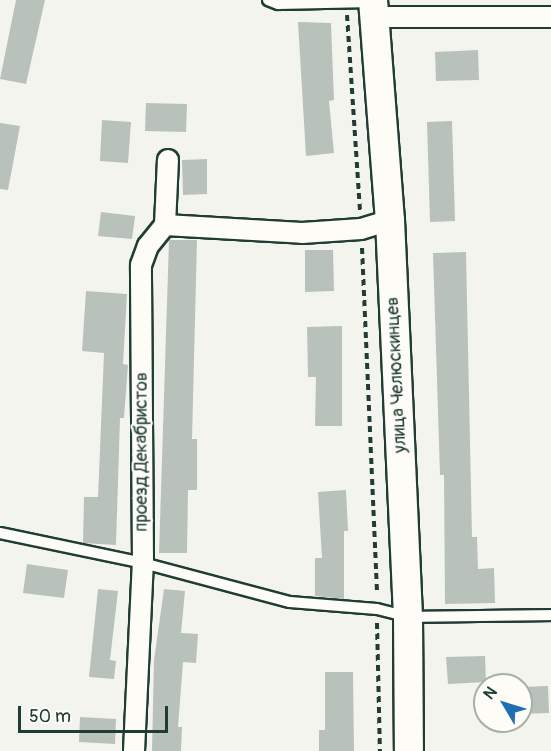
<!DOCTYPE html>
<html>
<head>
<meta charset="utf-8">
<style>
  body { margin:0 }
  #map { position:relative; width:551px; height:751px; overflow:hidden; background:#f4f4ef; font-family:Pangolin,sans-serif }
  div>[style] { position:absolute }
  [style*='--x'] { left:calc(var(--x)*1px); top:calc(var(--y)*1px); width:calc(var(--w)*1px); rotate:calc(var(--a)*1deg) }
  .building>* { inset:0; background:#b9c1bb }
  .path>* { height:4px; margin-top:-2px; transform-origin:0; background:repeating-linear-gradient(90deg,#1f3d34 0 6px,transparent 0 10.5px) }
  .roads { filter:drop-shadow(2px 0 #1f3d34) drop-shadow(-2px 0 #1f3d34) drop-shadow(0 2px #1f3d34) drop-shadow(0 -2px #1f3d34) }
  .lane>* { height:10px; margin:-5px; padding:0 5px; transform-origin:5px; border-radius:5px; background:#fdfcf7 }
  .street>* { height:20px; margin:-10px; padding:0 10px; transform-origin:10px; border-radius:10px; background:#fdfcf7 }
  .secondary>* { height:28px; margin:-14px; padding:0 14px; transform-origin:14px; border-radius:14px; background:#fdfcf7 }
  span { translate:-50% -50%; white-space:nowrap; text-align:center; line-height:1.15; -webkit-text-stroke:4.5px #fdfcf7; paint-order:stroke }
  .street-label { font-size:18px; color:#1f3d34 }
  .north { position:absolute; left:473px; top:673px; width:60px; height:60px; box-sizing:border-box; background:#fdfcf7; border:2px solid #a4b0a9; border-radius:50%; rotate:308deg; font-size:16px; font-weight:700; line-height:24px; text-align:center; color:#1f3d34 }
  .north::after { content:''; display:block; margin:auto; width:21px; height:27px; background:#1f6fb2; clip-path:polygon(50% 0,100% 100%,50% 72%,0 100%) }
  .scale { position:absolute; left:18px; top:706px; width:150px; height:27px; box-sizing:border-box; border:3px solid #1f3d34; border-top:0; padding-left:8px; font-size:18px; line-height:21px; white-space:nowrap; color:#1f3d34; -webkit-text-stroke:4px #fdfcf7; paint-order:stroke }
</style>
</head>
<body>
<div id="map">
  <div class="building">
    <i style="clip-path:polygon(16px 0,45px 0,26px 84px,0 79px)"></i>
    <i style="clip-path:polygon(298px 22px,331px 23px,334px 100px,329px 101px,334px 153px,306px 156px)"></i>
    <i style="clip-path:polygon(478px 50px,479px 80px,436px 81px,435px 52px)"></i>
    <i style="clip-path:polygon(146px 103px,187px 104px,186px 132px,145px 131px)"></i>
    <i style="clip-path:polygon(102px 120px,131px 122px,128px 163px,100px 161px)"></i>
    <i style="clip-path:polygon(452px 121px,455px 221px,430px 222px,427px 122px)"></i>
    <i style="clip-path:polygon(0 123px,20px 126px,8px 190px,0 189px)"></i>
    <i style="clip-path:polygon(207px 159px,207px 194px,183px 195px,182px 160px)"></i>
    <i style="clip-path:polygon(101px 212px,135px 216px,132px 239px,98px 236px)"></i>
    <i style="clip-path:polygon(169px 240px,197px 240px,192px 439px,197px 439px,197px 490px,188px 490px,187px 553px,159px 553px)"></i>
    <i style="clip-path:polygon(305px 250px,333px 250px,334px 291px,305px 292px)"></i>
    <i style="clip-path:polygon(466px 252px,472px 537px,477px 537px,478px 569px,494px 568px,495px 603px,445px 604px,444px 475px,440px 475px,433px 253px)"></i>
    <i style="clip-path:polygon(86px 291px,127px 294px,123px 364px,128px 365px,124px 418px,120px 418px,116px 545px,83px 543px,84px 497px,98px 497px,104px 353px,82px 351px)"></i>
    <i style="clip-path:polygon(342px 326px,342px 426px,315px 426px,316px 377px,308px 377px,307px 327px)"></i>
    <i style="clip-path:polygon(346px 490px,348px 531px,344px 531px,344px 599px,315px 596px,315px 558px,322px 558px,318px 492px)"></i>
    <i style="clip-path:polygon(27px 564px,68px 570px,64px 598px,23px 593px)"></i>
    <i style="clip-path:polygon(98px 589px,118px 591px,110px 660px,116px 661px,114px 679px,89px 677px)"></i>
    <i style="clip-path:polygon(164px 589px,185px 591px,181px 633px,198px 634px,196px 663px,183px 662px,178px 727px,182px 727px,181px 751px,152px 751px,154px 660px)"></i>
    <i style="clip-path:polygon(485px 656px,486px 682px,448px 684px,446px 657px)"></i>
    <i style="clip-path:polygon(325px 672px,353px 672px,354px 751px,319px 751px,319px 730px,325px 730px)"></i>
    <i style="clip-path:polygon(548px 686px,549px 713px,521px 714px,521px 687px)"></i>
    <i style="clip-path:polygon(80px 717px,116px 719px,115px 744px,79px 742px)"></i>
  </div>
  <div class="path">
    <i style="--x:347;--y:15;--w:196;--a:86.2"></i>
    <i style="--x:362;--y:248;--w:346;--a:87.5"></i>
    <i style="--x:377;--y:623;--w:128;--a:88.7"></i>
  </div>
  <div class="roads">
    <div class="lane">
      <i style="--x:268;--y:0;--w:11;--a:22"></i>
      <i style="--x:278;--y:4;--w:95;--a:-1.2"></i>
      <i style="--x:0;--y:533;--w:146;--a:11.8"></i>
      <i style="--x:143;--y:563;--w:152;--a:14.9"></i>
      <i style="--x:290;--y:602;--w:87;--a:4.6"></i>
      <i style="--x:377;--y:609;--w:32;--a:14"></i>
      <i style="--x:408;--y:617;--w:143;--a:-0.8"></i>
    </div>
    <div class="street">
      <i style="--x:374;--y:17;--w:177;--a:0"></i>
      <i style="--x:165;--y:225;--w:137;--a:3.3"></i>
      <i style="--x:302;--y:233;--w:59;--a:-3.9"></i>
      <i style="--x:361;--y:229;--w:30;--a:-17"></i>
      <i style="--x:134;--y:751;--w:188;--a:-87.3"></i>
      <i style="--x:143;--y:563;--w:298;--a:-90.4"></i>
      <i style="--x:141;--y:265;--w:20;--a:-70"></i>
      <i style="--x:148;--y:246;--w:27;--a:-51"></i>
      <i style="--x:165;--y:225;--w:65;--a:-87.4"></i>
    </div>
    <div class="secondary">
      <i style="--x:373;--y:0;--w:221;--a:85.6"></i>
      <i style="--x:390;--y:220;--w:397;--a:87.4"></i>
      <i style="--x:408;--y:617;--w:134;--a:89.6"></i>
    </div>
  </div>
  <div class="street-label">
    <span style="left:397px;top:375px;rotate:-93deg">улица Челюскинцев</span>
    <span style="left:142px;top:452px;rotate:-90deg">проезд Декабристов</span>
  </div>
  <div class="north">N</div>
  <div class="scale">50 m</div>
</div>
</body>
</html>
